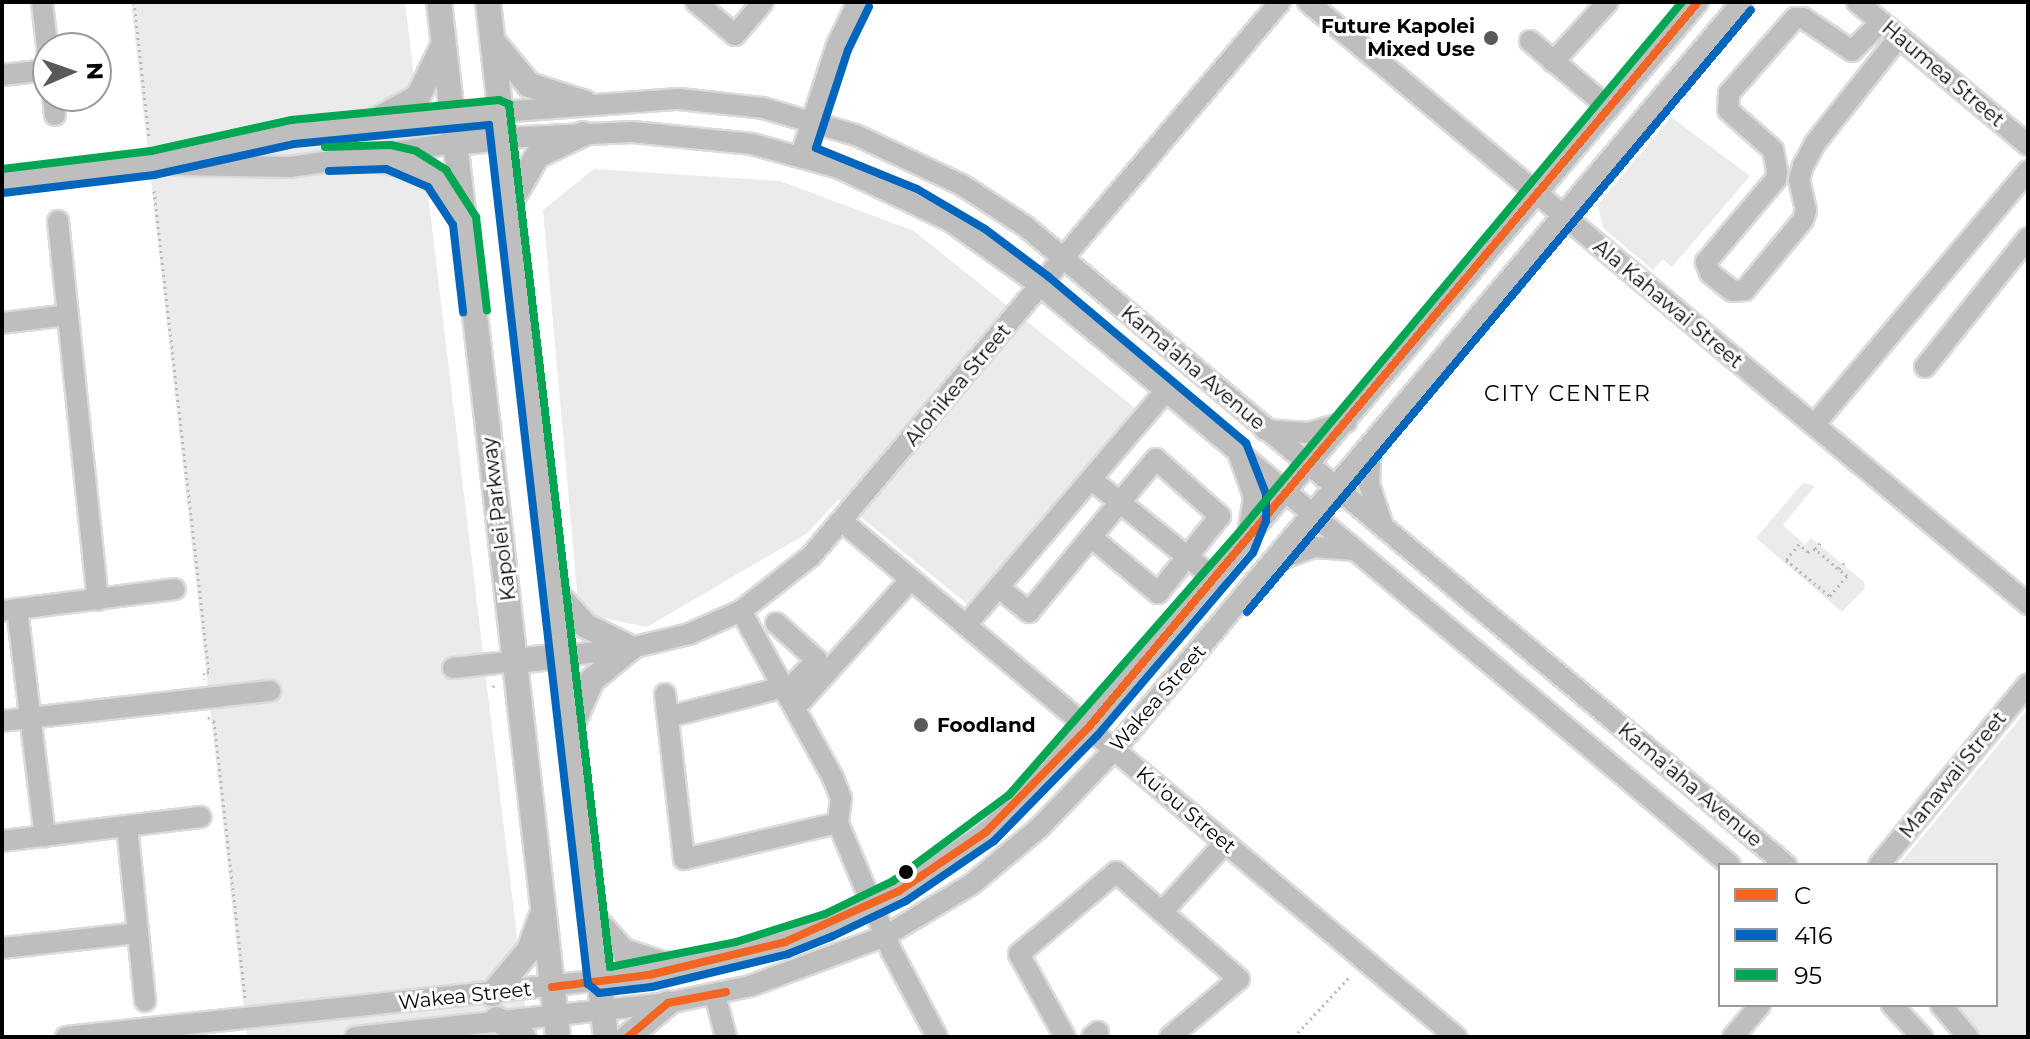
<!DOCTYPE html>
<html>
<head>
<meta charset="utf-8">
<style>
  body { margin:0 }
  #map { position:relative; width:2030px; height:1039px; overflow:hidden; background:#fff; font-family:Montserrat,sans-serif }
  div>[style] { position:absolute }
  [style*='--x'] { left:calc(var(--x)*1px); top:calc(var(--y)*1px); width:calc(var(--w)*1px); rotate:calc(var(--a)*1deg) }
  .green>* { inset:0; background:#ebebeb }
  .path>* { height:3px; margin-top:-1.5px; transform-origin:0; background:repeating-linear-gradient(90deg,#b9b9b9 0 2px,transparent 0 6px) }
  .roads { filter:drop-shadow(2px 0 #dbdbdb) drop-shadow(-2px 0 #dbdbdb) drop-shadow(0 2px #dbdbdb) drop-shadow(0 -2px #dbdbdb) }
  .minor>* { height:20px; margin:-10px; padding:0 10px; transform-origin:10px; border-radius:10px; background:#bebebe }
  .major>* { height:24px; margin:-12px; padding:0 12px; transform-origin:12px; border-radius:12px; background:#bebebe }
  .bus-1>* { height:8px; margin:-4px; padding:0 4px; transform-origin:4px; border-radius:4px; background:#f26522 }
  .bus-2>* { height:8px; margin:-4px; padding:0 4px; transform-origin:4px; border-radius:4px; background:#0065bd }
  .bus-3>* { height:8px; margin:-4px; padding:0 4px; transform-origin:4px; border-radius:4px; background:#00a651 }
  .dots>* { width:22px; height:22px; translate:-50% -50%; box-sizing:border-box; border:4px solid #fff; border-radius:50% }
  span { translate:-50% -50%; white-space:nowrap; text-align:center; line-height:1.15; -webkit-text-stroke:6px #fff; paint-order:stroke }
  .poi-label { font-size:20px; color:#000; font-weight:700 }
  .right { translate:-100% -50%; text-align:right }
  .left { translate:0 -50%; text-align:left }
  .street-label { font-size:20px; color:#000 }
  .neighbourhood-label { font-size:22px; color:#000; letter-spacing:2px }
  .frame { position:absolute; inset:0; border:4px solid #000; pointer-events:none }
  .legend { position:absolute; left:1718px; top:863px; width:280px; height:144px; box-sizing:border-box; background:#fff; border:2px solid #999; margin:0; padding:10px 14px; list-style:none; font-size:24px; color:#000 }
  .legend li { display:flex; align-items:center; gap:16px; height:40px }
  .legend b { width:40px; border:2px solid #999 }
  .north { position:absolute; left:32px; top:32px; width:80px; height:80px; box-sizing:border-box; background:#fff; border:2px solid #999; border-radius:50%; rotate:88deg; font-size:22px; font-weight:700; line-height:32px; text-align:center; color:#000 }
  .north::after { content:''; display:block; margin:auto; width:28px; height:36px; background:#595959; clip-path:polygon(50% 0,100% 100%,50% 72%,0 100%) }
</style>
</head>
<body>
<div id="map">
  <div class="green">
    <i style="clip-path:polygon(131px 2px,405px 2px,529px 1037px,247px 1037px)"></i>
    <i style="clip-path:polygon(1671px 117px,1750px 176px,1672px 267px,1663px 259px,1653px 270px,1603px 228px,1598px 205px)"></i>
    <i style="clip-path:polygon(594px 169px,780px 181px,914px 231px,1140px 412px,983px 617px,839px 499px,806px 534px,647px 627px,579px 613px,543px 210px)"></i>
    <i style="clip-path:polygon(1803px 483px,1815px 486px,1783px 525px,1805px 545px,1811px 538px,1864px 582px,1865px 588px,1842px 612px,1756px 538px)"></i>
    <i style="clip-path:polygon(2028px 709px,2028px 1037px,1972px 1037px,1945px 1005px,1996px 1005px,1996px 865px,1899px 865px)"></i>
  </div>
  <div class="path">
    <i style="--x:134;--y:2;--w:137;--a:83.7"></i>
    <i style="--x:154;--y:191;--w:484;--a:83.5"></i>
    <i style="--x:209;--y:672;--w:5;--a:169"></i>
    <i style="--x:204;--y:673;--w:6;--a:90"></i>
    <i style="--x:1815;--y:549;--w:8;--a:157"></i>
    <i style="--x:1808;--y:552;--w:12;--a:-138"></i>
    <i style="--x:1799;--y:544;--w:21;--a:129"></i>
    <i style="--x:1786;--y:560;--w:57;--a:39.3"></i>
    <i style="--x:1830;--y:596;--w:26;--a:-50"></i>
    <i style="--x:1847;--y:576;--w:42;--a:-139.8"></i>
    <i style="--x:1815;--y:549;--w:11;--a:-49"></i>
    <i style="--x:1839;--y:569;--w:11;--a:-49"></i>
    <i style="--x:493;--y:687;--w:2;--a:-63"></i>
    <i style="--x:208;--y:717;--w:7;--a:34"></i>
    <i style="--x:214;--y:721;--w:280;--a:83.6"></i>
    <i style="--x:1294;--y:1037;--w:84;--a:-47.4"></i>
  </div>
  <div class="roads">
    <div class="minor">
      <i style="--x:42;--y:2;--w:53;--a:83.5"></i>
      <i style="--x:696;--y:2;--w:51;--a:40.2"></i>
      <i style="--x:735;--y:35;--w:43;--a:-49.7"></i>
      <i style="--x:1308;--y:2;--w:939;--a:39.9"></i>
      <i style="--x:1857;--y:2;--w:223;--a:39.9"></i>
      <i style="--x:1881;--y:22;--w:41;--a:135"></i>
      <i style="--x:1852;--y:51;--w:59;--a:-146"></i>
      <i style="--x:1803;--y:18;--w:8;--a:180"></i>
      <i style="--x:1795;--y:18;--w:100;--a:131.3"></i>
      <i style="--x:1729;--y:93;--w:17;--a:93"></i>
      <i style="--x:1728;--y:110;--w:60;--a:41.6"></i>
      <i style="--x:1773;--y:150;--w:20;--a:79"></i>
      <i style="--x:1777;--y:170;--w:9;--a:96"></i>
      <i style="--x:1776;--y:179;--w:109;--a:130.1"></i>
      <i style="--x:1706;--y:262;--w:12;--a:70"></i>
      <i style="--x:1710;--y:273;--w:28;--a:39"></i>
      <i style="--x:1732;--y:291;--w:13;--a:-4"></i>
      <i style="--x:1745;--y:290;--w:91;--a:-50.4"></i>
      <i style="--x:1803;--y:220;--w:10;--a:-73"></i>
      <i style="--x:1806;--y:210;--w:31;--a:-103"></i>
      <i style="--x:1799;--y:180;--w:15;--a:-74"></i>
      <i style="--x:1803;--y:166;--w:27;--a:-62"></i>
      <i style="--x:1816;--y:142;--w:134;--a:-51.7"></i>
      <i style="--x:1530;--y:41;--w:104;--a:40.3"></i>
      <i style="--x:1553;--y:62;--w:81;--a:-47.5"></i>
      <i style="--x:2;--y:75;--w:46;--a:-6.2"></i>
      <i style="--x:53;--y:96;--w:19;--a:84"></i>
      <i style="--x:500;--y:112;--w:179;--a:-4.2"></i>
      <i style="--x:679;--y:99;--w:84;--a:6.1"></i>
      <i style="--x:763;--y:108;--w:97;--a:16.2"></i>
      <i style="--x:856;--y:135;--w:117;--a:25.3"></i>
      <i style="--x:962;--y:185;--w:75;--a:33.1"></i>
      <i style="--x:1025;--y:226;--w:994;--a:40.02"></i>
      <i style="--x:503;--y:138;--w:129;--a:-2.7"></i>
      <i style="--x:632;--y:132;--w:121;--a:5.7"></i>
      <i style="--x:752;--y:144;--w:90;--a:15.4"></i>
      <i style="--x:839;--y:168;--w:123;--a:25.5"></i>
      <i style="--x:950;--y:221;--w:112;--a:35.5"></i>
      <i style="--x:1041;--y:286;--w:900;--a:40.04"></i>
      <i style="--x:801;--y:155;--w:116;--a:-71.9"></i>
      <i style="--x:837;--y:45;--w:48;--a:-64"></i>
      <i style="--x:177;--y:165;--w:113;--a:1"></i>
      <i style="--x:290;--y:167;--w:167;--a:-8.3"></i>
      <i style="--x:2;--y:181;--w:152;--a:-6.8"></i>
      <i style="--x:153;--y:163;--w:142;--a:-12.6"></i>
      <i style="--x:292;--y:132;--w:162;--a:-5.7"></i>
      <i style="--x:58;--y:221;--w:381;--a:84"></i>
      <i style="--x:2;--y:323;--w:66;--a:-6.9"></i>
      <i style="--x:1925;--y:367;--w:165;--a:-51.4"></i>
      <i style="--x:1814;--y:425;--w:332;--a:-49.9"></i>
      <i style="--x:1265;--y:430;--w:43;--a:4"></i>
      <i style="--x:1308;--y:433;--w:40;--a:-16"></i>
      <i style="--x:1371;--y:445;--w:39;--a:93"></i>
      <i style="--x:1369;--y:484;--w:44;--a:71.6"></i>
      <i style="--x:1239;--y:455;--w:45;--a:70.3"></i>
      <i style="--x:1254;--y:497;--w:38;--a:99"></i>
      <i style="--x:1091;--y:479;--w:159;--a:38.9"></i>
      <i style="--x:843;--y:522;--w:801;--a:40.03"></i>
      <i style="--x:1278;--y:560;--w:38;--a:-20"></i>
      <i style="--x:1314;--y:547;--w:41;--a:4.2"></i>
      <i style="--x:998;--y:587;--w:40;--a:39"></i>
      <i style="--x:1029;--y:612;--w:143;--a:-50.4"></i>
      <i style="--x:1120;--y:502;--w:56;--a:-50.1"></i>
      <i style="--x:1156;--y:459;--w:86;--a:41.7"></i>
      <i style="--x:1220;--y:516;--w:99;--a:128.8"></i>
      <i style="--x:1158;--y:593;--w:87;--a:-140.1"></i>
      <i style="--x:17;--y:609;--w:229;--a:83"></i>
      <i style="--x:2;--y:611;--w:174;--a:-7.2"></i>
      <i style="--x:741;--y:611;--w:191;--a:61.1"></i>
      <i style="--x:833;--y:778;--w:22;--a:68"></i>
      <i style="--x:841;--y:798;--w:25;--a:97"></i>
      <i style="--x:838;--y:823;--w:138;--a:67.3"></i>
      <i style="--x:891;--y:950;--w:98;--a:62.1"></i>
      <i style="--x:776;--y:623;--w:55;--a:42.1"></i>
      <i style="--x:817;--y:660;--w:45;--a:134.1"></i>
      <i style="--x:966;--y:625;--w:306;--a:-49.5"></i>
      <i style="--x:562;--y:656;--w:69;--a:-6.6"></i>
      <i style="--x:631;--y:648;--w:60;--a:-13.6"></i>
      <i style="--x:689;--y:634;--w:57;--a:-23.9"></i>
      <i style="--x:741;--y:611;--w:89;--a:-38.2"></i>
      <i style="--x:811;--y:556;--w:726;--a:-49.75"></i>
      <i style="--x:453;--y:668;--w:62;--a:-6.4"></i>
      <i style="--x:665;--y:694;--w:166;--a:83.4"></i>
      <i style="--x:684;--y:859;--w:158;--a:-13.2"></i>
      <i style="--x:795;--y:708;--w:173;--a:-48"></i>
      <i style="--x:668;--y:717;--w:120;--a:-14.5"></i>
      <i style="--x:2;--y:721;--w:270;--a:-6.4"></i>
      <i style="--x:127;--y:826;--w:176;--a:84.1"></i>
      <i style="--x:2;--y:841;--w:200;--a:-6.9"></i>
      <i style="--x:1879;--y:865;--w:234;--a:-50.5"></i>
      <i style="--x:1162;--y:912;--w:93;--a:-47.6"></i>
      <i style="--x:2;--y:948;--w:137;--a:-6.3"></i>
      <i style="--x:715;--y:995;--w:43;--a:75.3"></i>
      <i style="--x:1892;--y:1005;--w:44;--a:46.8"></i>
      <i style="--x:1941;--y:1005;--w:42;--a:49.8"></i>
      <i style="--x:66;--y:1037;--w:586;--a:-6.07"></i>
      <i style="--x:649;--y:975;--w:140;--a:-13.6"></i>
      <i style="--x:785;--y:942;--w:125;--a:-24.1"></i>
      <i style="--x:899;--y:891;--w:105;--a:-34.1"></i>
      <i style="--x:986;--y:832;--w:84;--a:-43.6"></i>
      <i style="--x:1047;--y:774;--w:1010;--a:-49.86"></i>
      <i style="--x:355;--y:1037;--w:315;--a:-6.2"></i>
      <i style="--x:668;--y:1003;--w:84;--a:-11.7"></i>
      <i style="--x:750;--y:986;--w:144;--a:-20.3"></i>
      <i style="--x:885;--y:936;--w:101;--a:-30.9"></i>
      <i style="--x:972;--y:884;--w:87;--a:-39.9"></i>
      <i style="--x:1039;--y:828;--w:108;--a:-46.1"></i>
      <i style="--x:1114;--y:750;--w:977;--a:-49.98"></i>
      <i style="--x:1065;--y:1037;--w:95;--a:-119"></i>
      <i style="--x:1019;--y:954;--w:127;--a:-40.2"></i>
      <i style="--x:1116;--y:872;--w:163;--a:41"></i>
      <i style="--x:1239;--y:979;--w:90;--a:140"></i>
      <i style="--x:1092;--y:1037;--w:8;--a:-40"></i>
      <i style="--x:1733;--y:1037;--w:42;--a:-49.8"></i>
    </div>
    <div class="major">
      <i style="--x:439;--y:2;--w:1042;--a:83.44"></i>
      <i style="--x:488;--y:2;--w:1042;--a:83.5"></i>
      <i style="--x:495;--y:44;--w:53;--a:50.3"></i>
      <i style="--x:529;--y:85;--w:59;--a:17.8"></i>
      <i style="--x:453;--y:116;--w:47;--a:-4.9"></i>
      <i style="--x:374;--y:121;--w:50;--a:-28.6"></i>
      <i style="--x:418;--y:97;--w:57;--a:-63.9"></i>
      <i style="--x:455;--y:143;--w:48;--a:-5.9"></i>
      <i style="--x:353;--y:155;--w:74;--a:10.9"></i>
      <i style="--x:426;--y:169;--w:58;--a:52.7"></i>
      <i style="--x:511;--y:201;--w:52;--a:-60"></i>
      <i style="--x:537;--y:156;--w:51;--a:-25.6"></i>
      <i style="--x:555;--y:592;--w:46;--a:47.6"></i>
      <i style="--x:586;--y:626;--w:50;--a:26.1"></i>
      <i style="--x:515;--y:661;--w:47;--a:-6.1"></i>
      <i style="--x:573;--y:723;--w:47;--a:-66.2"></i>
      <i style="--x:592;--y:680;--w:50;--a:-39.4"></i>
      <i style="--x:593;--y:917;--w:45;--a:48.6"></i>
      <i style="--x:623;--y:951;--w:56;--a:17.8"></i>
      <i style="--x:492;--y:994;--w:57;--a:-49.9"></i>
      <i style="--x:529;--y:950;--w:35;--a:-70"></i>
      <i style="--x:497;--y:1019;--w:32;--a:34"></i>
      <i style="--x:628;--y:1037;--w:52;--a:-40.4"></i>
    </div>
  </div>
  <div class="bus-1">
    <i style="--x:552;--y:987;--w:98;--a:-7.1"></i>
    <i style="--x:649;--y:975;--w:140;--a:-13.6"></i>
    <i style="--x:785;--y:942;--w:125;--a:-24.1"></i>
    <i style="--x:899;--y:891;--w:105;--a:-34.1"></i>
    <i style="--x:986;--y:832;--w:146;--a:-45.6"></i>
    <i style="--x:1088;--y:728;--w:948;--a:-49.96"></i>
    <i style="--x:628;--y:1037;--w:52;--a:-40.4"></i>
    <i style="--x:668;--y:1003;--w:59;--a:-10.7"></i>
  </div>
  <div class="bus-2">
    <i style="--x:329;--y:171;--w:57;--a:-2"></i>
    <i style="--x:386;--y:169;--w:46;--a:23.2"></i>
    <i style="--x:428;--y:187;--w:45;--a:56.7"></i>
    <i style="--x:453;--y:225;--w:88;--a:83.4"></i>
    <i style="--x:3;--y:193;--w:152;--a:-6.8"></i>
    <i style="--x:154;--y:175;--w:143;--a:-12.5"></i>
    <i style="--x:294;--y:144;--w:196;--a:-5.6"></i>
    <i style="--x:489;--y:125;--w:865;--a:83.43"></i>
    <i style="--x:588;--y:984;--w:14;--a:39"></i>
    <i style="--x:599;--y:993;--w:53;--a:-6.5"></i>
    <i style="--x:652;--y:987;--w:140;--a:-13.6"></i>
    <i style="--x:788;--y:954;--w:48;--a:-21.8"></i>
    <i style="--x:833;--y:936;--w:81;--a:-25.6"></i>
    <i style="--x:906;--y:901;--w:107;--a:-34.3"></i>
    <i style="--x:994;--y:841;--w:147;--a:-45.6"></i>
    <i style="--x:1097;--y:736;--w:240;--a:-49.6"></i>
    <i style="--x:1253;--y:553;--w:35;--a:-68"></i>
    <i style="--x:1266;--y:521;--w:27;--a:-90"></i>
    <i style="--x:1266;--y:494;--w:55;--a:-111.4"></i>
    <i style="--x:1246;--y:443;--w:258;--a:-139.9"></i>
    <i style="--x:1049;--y:277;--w:80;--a:-143.1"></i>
    <i style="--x:985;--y:229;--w:79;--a:-149.5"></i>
    <i style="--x:917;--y:189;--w:109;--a:-157.9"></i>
    <i style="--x:816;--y:148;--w:103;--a:-71.9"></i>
    <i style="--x:848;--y:50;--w:48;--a:-64"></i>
    <i style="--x:1247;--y:612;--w:785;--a:-50.06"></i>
  </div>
  <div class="bus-3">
    <i style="--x:325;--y:147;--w:66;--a:-1.7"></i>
    <i style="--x:391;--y:145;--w:26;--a:13"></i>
    <i style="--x:416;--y:151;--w:36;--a:32"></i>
    <i style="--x:446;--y:170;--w:56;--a:57.4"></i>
    <i style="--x:476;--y:217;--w:94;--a:83.3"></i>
    <i style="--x:2;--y:169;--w:150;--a:-6.9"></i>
    <i style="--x:151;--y:151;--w:143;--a:-12.5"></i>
    <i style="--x:291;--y:120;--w:209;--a:-5.5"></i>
    <i style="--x:499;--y:100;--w:11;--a:22"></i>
    <i style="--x:509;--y:104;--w:869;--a:83.32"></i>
    <i style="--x:610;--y:967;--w:128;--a:-11.2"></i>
    <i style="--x:736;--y:942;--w:93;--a:-17.5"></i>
    <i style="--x:825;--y:914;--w:76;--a:-25.9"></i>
    <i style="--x:893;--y:881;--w:144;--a:-36.6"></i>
    <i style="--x:1009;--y:795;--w:343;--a:-48.8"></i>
    <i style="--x:1235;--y:537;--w:697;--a:-50.12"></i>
  </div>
  <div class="dots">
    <i style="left:1491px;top:38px;background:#595959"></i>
    <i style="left:921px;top:725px;background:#595959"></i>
    <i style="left:906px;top:872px;background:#000"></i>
  </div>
  <div class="poi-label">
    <span class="right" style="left:1475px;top:38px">Future Kapolei<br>Mixed Use</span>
    <span class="left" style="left:937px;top:725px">Foodland</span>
  </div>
  <div class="street-label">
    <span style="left:1943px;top:74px;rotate:40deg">Haumea Street</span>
    <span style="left:1668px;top:304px;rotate:40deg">Ala Kahawai Street</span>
    <span style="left:1193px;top:368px;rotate:40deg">Kama'aha Avenue</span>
    <span style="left:958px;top:385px;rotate:-50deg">Alohikea Street</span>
    <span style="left:499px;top:519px;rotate:-97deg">Kapolei Parkway</span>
    <span style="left:1158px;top:698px;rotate:-49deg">Wakea Street</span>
    <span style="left:1953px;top:775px;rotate:-51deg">Manawai Street</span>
    <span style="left:1690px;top:785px;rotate:40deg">Kama'aha Avenue</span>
    <span style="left:1186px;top:810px;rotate:40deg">Ku'ou Street</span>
    <span style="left:465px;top:996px;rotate:-6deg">Wakea Street</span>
  </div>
  <div class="neighbourhood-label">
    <span style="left:1568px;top:394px">CITY CENTER</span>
  </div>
  <div class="frame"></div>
  <ul class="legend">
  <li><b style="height:10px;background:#f26522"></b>C</li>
  <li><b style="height:10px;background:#0065bd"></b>416</li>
  <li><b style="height:10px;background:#00a651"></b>95</li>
  </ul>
  <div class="north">N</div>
</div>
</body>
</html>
